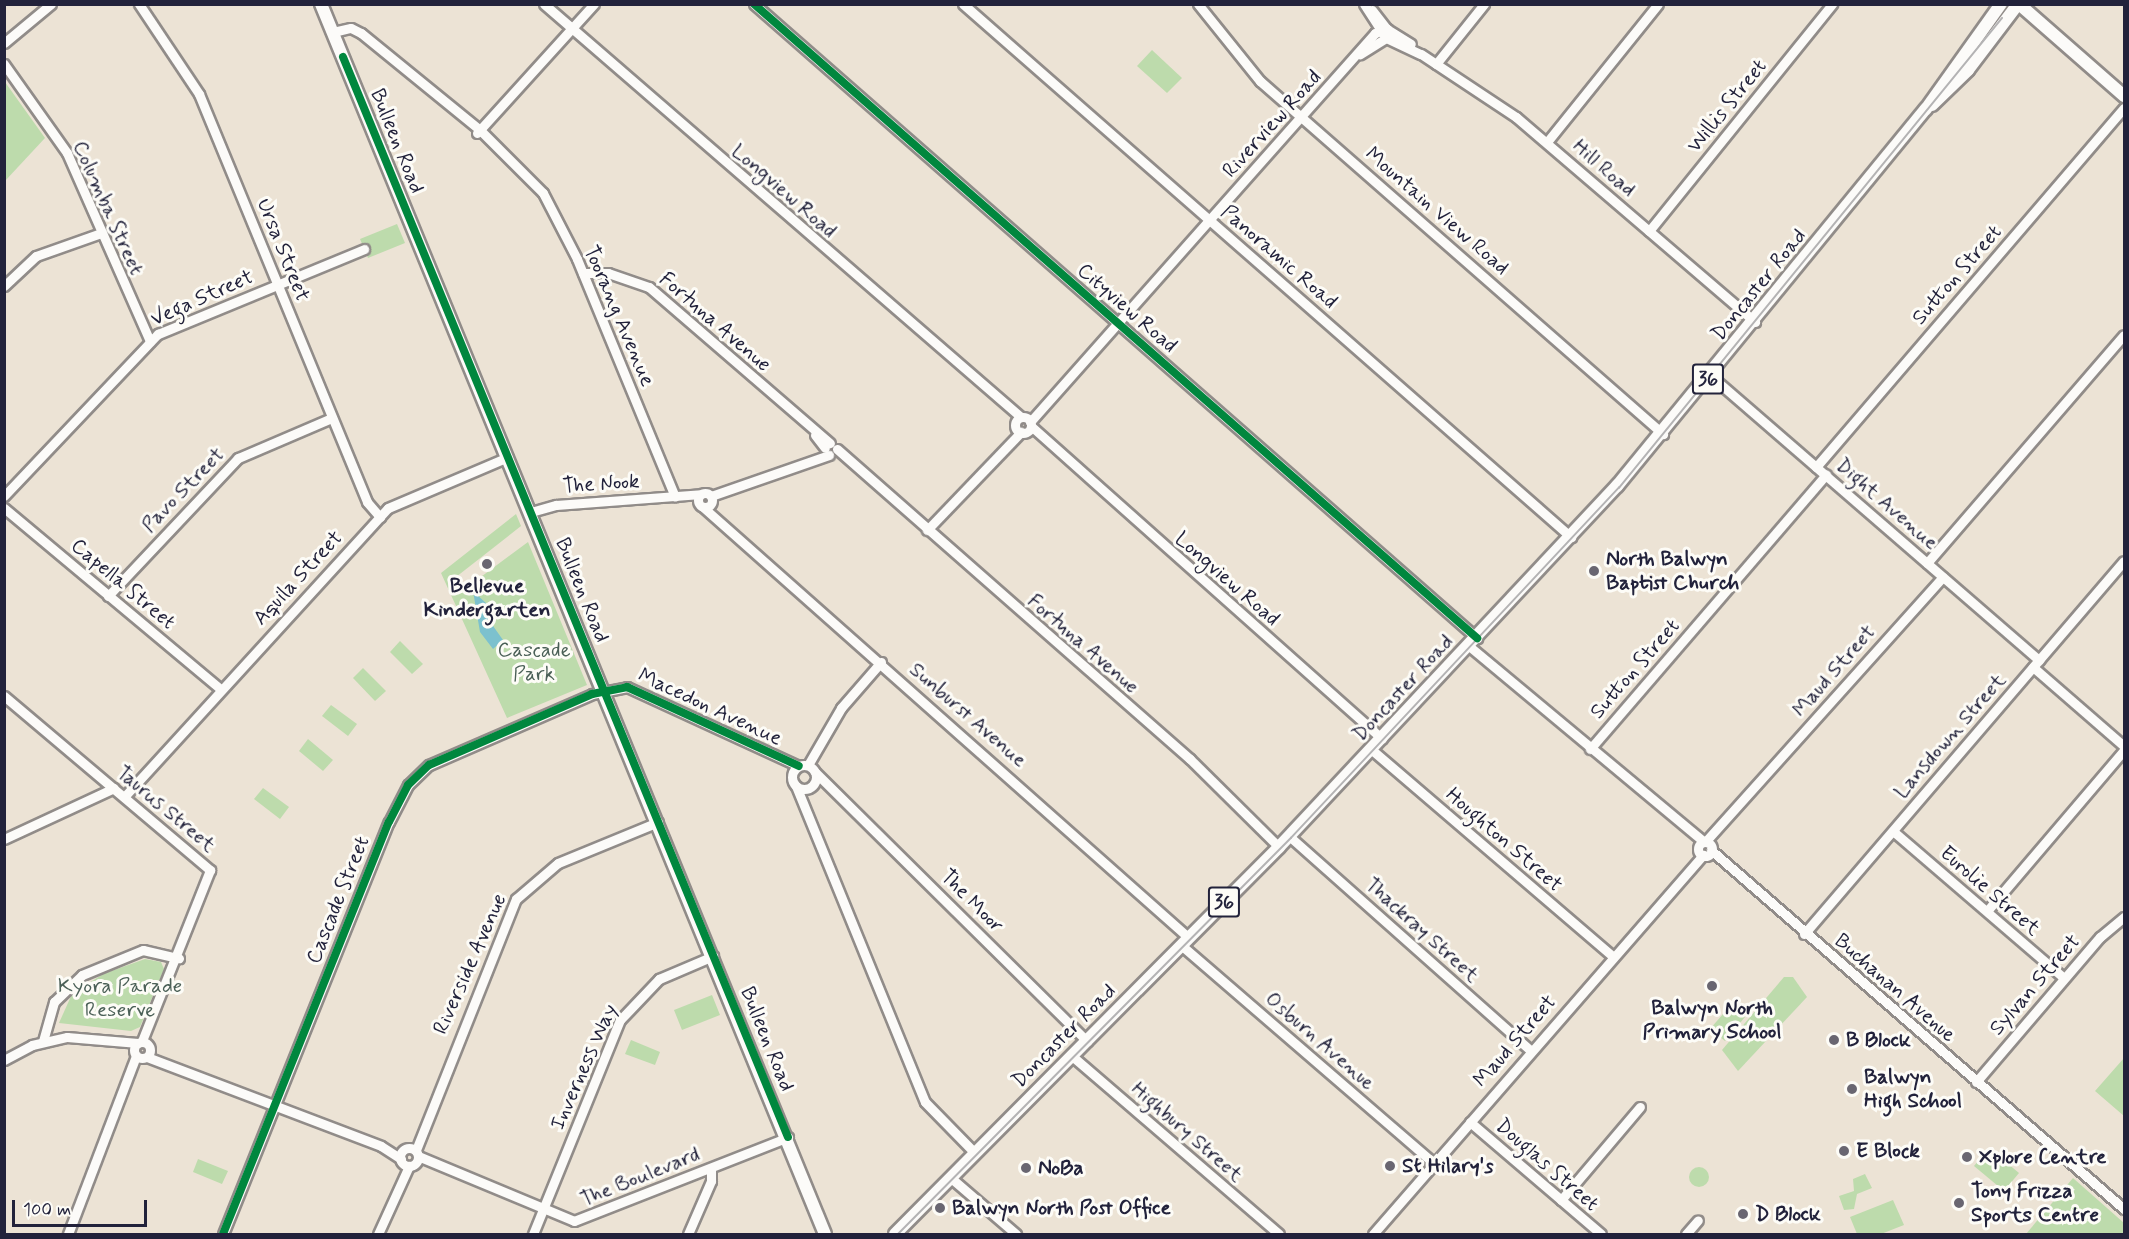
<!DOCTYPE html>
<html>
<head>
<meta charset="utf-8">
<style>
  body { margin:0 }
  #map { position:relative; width:2129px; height:1239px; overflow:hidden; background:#ece3d5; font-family:Mynerve,sans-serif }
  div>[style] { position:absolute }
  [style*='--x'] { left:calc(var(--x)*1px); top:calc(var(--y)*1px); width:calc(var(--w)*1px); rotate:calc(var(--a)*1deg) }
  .green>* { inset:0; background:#bddbac }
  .round { border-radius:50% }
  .water>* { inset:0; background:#7cc1ce }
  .roads { filter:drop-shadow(2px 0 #918c89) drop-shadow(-2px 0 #918c89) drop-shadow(0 2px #918c89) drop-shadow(0 -2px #918c89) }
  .minor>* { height:9px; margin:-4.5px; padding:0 4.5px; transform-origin:4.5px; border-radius:4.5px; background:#fcfbf9 }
  .minor>.ring { margin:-4.5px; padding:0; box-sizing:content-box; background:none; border:9px solid #fcfbf9; border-radius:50% }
  .major>* { height:12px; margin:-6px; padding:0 6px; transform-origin:6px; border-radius:6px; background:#fcfbf9 }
  .tram>* { height:1.5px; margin:-0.75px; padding:0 0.75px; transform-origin:0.75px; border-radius:0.75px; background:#b4b3b4 }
  .cycleway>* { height:8px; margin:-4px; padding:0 4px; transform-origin:4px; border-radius:4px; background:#00873e }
  .dots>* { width:16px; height:16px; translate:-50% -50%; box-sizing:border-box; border:3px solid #fdfcf7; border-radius:50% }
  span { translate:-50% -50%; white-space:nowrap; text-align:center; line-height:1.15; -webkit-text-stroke:6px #fdfcf7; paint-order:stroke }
  .shield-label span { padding:2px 4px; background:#fdfcf7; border:2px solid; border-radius:4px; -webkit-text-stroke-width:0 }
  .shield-label { font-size:20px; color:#22223b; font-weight:700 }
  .street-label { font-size:21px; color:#22223b }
  .poi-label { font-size:21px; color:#22223b; font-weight:700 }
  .left { translate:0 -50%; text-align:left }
  .park-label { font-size:21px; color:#4b6057 }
  .frame { position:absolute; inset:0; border:6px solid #22223b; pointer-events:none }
  .scale { position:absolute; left:12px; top:1200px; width:135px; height:27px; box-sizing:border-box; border:3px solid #22223b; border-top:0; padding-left:8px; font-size:18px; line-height:21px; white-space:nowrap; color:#22223b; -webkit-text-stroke:4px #fdfcf7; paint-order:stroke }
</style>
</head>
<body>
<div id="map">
  <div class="green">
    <i style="clip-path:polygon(1152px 50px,1182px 78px,1167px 93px,1137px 66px)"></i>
    <i style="clip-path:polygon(5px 82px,45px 138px,5px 181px,4px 181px)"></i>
    <i style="clip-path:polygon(397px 224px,405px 243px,368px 258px,360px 239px)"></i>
    <i style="clip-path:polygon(516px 514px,521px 526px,456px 577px,462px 591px,528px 542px,587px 685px,507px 718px,441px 573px)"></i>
    <i style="clip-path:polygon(400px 641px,423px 664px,412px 674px,390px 652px)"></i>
    <i style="clip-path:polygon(363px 668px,386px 691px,375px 701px,353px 678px)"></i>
    <i style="clip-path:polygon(331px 705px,357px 724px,348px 736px,322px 716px)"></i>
    <i style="clip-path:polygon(308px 739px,333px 760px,323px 771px,299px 751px)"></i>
    <i style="clip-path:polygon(263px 788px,289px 807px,280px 819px,254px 799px)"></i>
    <i style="clip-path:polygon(145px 959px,161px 962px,164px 969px,140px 1027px,131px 1031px,59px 1023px,72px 994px,103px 974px)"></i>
    <i style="clip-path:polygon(1784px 977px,1793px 977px,1807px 997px,1738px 1071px,1722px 1050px)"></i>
    <i style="clip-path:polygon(712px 995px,720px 1015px,682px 1030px,674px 1010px)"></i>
    <i style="clip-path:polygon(1736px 999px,1750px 1011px,1725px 1041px,1710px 1029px)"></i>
    <i style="clip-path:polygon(631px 1040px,660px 1052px,655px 1065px,625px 1054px)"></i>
    <i style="clip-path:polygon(2124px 1058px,2124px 1057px,2124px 1116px,2095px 1091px)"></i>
    <i style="clip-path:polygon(1989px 1148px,2019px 1173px,2004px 1191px,1974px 1166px)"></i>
    <i style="clip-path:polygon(198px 1159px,228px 1171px,222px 1184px,193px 1172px)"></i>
    <i class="round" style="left:1689px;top:1167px;width:20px;height:20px"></i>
    <i style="clip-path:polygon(1865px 1174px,1872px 1188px,1857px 1194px,1854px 1209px,1844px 1210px,1839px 1196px,1854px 1191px,1853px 1179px)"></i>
    <i style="clip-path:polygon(2073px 1178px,2124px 1223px,2124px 1234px,2026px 1234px)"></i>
    <i style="clip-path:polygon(1893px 1200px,1904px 1225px,1881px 1234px,1857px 1234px,1850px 1217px)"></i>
  </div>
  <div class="water">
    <i style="clip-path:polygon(473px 591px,488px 605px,486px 616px,503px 640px,493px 649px,480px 632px)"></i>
  </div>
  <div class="roads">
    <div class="minor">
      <i style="--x:139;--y:4;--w:108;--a:56.3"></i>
      <i style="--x:199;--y:94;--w:441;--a:67.6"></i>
      <i style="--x:367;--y:502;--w:20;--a:49"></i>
      <i style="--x:544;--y:4;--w:631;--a:40.89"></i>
      <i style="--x:754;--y:4;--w:962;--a:41.25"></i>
      <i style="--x:963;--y:4;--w:809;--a:41.24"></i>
      <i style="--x:1198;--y:4;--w:99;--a:51.2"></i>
      <i style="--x:1260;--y:81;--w:536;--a:41.22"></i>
      <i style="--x:1364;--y:4;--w:40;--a:57.1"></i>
      <i style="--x:1386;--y:38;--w:38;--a:25"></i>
      <i style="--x:1421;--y:54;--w:114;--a:33.6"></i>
      <i style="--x:1516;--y:117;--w:315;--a:40.6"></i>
      <i style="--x:1372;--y:10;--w:24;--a:52"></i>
      <i style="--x:1387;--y:29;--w:28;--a:32"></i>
      <i style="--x:333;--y:32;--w:18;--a:-13"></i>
      <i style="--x:351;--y:28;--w:11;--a:27"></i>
      <i style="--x:361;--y:33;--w:154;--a:39.2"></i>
      <i style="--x:480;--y:130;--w:89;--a:45"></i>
      <i style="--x:543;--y:193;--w:74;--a:62.7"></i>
      <i style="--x:577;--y:259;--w:257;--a:67.6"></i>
      <i style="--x:4;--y:43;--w:61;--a:-39.7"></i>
      <i style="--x:4;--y:64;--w:109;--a:54.7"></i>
      <i style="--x:67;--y:153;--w:206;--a:66.2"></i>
      <i style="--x:1436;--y:64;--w:77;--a:-51.3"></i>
      <i style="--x:477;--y:133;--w:174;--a:-47.8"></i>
      <i style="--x:1547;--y:142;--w:177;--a:-51.2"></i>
      <i style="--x:1649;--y:231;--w:292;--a:-51.1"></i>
      <i style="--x:583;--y:273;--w:25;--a:0"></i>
      <i style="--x:608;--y:273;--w:43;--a:18.9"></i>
      <i style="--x:649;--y:287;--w:239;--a:40.8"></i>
      <i style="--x:4;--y:286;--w:44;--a:-43.2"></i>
      <i style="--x:36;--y:256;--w:69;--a:-19.5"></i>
      <i style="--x:1711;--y:376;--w:434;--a:40.9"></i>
      <i class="ring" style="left:1015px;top:417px;width:7px;height:7px"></i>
      <i style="--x:1030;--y:422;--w:520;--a:-48.43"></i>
      <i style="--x:1375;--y:33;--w:13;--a:-18"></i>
      <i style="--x:1387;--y:29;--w:9;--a:96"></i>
      <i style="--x:1386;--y:38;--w:31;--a:148"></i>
      <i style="--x:1031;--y:426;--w:470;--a:41.7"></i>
      <i style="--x:815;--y:435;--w:16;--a:52"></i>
      <i style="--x:837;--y:449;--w:470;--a:41.3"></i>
      <i style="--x:1190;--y:759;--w:125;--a:44.7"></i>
      <i style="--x:1816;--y:467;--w:473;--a:-49.4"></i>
      <i class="ring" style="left:698px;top:493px;width:5px;height:5px"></i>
      <i style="--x:4;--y:496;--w:224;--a:-46.5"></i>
      <i style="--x:158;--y:334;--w:223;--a:-22.4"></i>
      <i style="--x:711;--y:496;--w:125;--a:-19.2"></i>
      <i style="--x:4;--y:508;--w:280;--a:39.9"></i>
      <i style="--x:704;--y:508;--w:648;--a:41.56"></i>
      <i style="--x:531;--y:512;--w:26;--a:-16"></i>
      <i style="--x:556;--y:505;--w:145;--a:-4.3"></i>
      <i style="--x:927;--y:530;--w:136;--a:-46.2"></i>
      <i style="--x:1927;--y:563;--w:301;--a:-49.2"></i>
      <i style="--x:108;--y:596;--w:190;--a:-46.7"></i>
      <i style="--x:238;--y:458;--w:102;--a:-23.1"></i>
      <i style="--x:1469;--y:646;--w:306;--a:39.8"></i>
      <i style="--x:2033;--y:667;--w:121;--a:41"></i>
      <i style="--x:4;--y:696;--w:270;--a:40.2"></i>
      <i style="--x:210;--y:870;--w:184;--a:111.7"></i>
      <i style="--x:1590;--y:749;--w:362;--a:-49.3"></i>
      <i style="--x:1372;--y:750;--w:316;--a:40.6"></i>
      <i style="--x:808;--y:765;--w:66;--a:-59.9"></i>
      <i style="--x:841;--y:708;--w:61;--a:-49"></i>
      <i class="ring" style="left:792px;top:765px;width:15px;height:15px"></i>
      <i style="--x:815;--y:772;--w:383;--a:44.7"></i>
      <i style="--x:796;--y:786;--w:341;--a:67.8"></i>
      <i style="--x:925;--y:1102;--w:71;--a:45.6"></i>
      <i style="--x:124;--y:797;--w:391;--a:-47.6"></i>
      <i style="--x:388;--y:508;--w:130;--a:-23"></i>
      <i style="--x:1893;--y:831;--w:225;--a:40.7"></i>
      <i style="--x:1289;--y:836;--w:324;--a:41.6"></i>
      <i style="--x:4;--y:839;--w:121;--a:-24.9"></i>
      <i style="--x:1705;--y:842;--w:356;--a:-48.1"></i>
      <i class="ring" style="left:1698px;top:842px;width:5px;height:5px"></i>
      <i style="--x:1711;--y:850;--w:547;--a:41"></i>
      <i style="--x:1987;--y:911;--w:211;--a:-49.6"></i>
      <i style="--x:1804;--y:934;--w:491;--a:-49.4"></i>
      <i style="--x:1181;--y:945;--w:334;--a:40.8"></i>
      <i style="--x:43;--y:1041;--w:41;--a:-74.2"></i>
      <i style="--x:54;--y:1002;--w:39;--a:-44"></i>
      <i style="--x:82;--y:975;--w:66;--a:-22.3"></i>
      <i style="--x:143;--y:950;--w:37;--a:13"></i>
      <i class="ring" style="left:134px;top:1042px;width:7px;height:7px"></i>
      <i style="--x:1072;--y:1056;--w:273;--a:40.7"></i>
      <i style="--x:147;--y:1057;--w:250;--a:20.8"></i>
      <i style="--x:381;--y:1146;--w:24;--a:33"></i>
      <i style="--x:4;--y:1060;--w:32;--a:-28"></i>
      <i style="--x:32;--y:1045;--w:36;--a:-13"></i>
      <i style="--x:67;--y:1037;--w:71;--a:4.8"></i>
      <i style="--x:1976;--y:1082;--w:191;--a:-49.5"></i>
      <i style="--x:2100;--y:937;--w:31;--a:-40"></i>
      <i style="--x:1470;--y:1122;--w:172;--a:40.5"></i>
      <i class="ring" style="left:400px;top:1148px;width:9px;height:9px"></i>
      <i style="--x:416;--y:1150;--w:270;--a:-68.3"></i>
      <i style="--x:516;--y:899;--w:55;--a:-40.6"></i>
      <i style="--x:558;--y:863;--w:108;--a:-22.3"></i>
      <i style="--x:418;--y:1156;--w:169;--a:22.6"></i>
      <i style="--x:574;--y:1221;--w:230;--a:-21.4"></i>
      <i style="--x:951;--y:1178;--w:86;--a:40.7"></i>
      <i style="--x:1561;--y:1200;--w:122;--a:-49.7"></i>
      <i style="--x:68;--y:1234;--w:191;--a:-69.1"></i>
      <i style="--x:223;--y:1234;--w:444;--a:-68.1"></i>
      <i style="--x:389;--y:822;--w:42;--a:-62.8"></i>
      <i style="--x:408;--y:785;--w:29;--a:-44"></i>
      <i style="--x:429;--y:765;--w:178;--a:-23.5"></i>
      <i style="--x:592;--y:694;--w:36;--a:-11"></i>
      <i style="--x:627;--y:687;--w:189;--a:24.7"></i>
      <i style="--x:378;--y:1234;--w:75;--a:-65.5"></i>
      <i style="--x:533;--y:1234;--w:231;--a:-67.9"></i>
      <i style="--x:620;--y:1020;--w:57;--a:-46.4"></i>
      <i style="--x:659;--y:979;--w:59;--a:-23.1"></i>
      <i style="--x:688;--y:1234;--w:58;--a:-66.5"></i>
      <i style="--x:711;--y:1181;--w:13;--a:-90"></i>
      <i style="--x:1373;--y:1234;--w:503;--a:-48.95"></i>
      <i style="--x:1686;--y:1234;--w:18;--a:-49"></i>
    </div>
    <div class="major">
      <i style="--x:321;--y:4;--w:1329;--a:67.72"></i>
      <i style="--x:2019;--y:4;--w:140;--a:41.2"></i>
      <i style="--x:1932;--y:105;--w:50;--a:-44.2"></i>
      <i style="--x:1968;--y:70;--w:83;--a:-52.9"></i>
      <i style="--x:895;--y:1234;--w:545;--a:-45.22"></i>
      <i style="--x:1279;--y:847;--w:495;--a:-46.9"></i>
      <i style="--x:1617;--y:486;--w:487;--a:-50.7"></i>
      <i style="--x:1926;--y:109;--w:129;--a:-54.5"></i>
    </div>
  </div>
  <div class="tram">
    <i style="--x:898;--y:1234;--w:558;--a:-45.22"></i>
    <i style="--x:1291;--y:838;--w:480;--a:-46.9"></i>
    <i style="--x:1619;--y:488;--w:606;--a:-50.82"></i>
  </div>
  <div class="cycleway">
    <i style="--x:754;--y:4;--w:962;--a:41.25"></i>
    <i style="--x:343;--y:57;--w:1168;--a:67.61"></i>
    <i style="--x:223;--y:1234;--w:444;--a:-68.1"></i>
    <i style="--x:389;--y:822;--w:42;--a:-62.8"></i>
    <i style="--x:408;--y:785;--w:29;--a:-44"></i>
    <i style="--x:429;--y:765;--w:178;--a:-23.5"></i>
    <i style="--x:592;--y:694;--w:36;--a:-11"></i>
    <i style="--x:627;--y:687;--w:189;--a:24.7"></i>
  </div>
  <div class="dots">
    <i style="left:487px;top:564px;background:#696671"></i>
    <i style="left:1594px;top:571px;background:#696671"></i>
    <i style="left:1712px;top:986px;background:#696671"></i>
    <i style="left:1834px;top:1040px;background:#696671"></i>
    <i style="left:1852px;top:1089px;background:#696671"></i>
    <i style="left:1844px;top:1151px;background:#696671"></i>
    <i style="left:1967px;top:1157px;background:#696671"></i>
    <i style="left:1390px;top:1166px;background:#696671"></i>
    <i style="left:1026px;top:1168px;background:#696671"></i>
    <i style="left:1959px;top:1203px;background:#696671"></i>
    <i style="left:940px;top:1208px;background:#696671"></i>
    <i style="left:1743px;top:1214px;background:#696671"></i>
  </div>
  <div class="shield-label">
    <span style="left:1708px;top:379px">36</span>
    <span style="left:1224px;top:902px">36</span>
  </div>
  <div class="street-label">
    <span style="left:1727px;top:106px;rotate:-51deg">Willis Street</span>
    <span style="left:1272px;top:124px;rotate:-48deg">Riverview Road</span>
    <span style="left:397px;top:141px;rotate:68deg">Bulleen Road</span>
    <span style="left:1604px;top:168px;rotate:41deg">Hill Road</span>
    <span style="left:784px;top:191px;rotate:41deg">Longview Road</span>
    <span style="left:108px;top:208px;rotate:66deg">Columba Street</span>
    <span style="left:1437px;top:211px;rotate:41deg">Mountain View Road</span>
    <span style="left:283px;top:250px;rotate:68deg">Ursa Street</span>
    <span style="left:1279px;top:257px;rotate:41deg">Panoramic Road</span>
    <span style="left:1957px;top:275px;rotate:-49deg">Sutton Street</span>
    <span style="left:1759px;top:285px;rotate:-51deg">Doncaster Road</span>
    <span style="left:202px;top:298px;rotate:-24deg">Vega Street</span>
    <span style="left:1127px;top:308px;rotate:41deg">Cityview Road</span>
    <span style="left:619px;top:316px;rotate:67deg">Toorang Avenue</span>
    <span style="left:715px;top:322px;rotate:41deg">Fortuna Avenue</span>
    <span style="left:601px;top:484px;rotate:-4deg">The Nook</span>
    <span style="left:183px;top:490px;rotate:-46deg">Pavo Street</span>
    <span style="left:1887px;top:504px;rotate:41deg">Dight Avenue</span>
    <span style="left:298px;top:578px;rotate:-47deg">Aquila Street</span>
    <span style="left:1227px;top:579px;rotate:41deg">Longview Road</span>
    <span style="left:123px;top:584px;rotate:40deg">Capella Street</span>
    <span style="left:582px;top:590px;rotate:68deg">Bulleen Road</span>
    <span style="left:1083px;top:644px;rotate:41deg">Fortuna Avenue</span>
    <span style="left:1635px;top:669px;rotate:-49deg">Sutton Street</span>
    <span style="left:1834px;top:671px;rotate:-49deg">Maud Street</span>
    <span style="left:1403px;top:688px;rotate:-47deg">Doncaster Road</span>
    <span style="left:710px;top:707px;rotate:25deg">Macedon Avenue</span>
    <span style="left:968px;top:715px;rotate:41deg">Sunburst Avenue</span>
    <span style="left:1950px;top:736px;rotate:-49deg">Lansdown Street</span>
    <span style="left:166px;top:809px;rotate:40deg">Taurus Street</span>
    <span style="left:1504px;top:840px;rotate:41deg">Houghton Street</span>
    <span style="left:1990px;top:891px;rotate:41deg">Eurolie Street</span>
    <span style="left:338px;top:900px;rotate:-68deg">Cascade Street</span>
    <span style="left:972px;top:901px;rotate:45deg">The Moor</span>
    <span style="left:1422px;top:930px;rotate:42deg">Thackray Street</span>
    <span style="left:470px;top:964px;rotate:-66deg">Riverside Avenue</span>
    <span style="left:2035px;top:985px;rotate:-49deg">Sylvan Street</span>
    <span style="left:1895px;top:988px;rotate:41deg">Buchanan Avenue</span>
    <span style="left:1064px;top:1036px;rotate:-45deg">Doncaster Road</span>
    <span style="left:767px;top:1039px;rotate:68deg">Bulleen Road</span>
    <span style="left:1320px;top:1041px;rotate:41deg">Osburn Avenue</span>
    <span style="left:1515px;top:1041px;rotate:-49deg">Maud Street</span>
    <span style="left:584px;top:1067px;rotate:-66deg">Inverness Way</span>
    <span style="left:1187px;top:1132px;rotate:41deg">Highbury Street</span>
    <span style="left:1547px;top:1165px;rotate:41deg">Douglas Street</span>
    <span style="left:640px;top:1177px;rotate:-22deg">The Boulevard</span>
  </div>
  <div class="poi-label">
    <span class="left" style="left:1606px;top:571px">North Balwyn<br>Baptist Church</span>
    <span style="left:487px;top:598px">Bellevue<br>Kindergarten</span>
    <span style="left:1712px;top:1020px">Balwyn North<br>Primary School</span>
    <span class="left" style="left:1846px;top:1040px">B Block</span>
    <span class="left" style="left:1864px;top:1089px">Balwyn<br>High School</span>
    <span class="left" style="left:1856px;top:1151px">E Block</span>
    <span class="left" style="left:1979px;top:1157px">Xplore Centre</span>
    <span class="left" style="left:1402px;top:1166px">St Hilary's</span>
    <span class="left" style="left:1038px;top:1168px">NoBa</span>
    <span class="left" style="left:1971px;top:1203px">Tony Frizza<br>Sports Centre</span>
    <span class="left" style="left:952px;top:1208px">Balwyn North Post Office</span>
    <span class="left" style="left:1755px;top:1214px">D Block</span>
  </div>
  <div class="park-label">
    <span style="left:534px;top:662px">Cascade<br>Park</span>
    <span style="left:120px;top:998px">Kyora Parade<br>Reserve</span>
  </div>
  <div class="frame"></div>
  <div class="scale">100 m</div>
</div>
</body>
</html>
